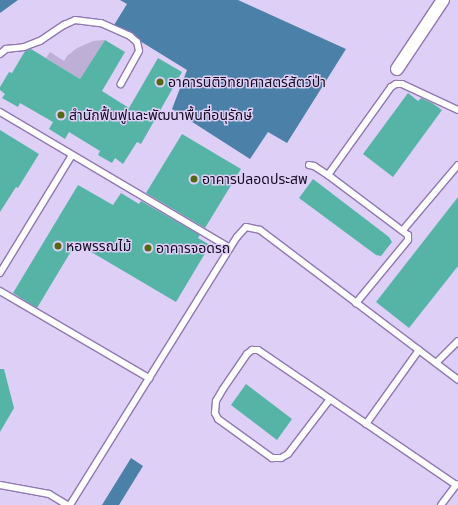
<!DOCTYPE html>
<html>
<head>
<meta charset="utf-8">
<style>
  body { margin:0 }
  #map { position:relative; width:458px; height:505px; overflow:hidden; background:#decff6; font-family:Inter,"Noto Sans Thai",sans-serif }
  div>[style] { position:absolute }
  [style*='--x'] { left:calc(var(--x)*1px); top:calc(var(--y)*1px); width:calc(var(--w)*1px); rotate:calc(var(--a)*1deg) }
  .green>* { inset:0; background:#beafd7 }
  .water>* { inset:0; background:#4b80a8 }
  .building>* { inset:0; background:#56b4a7 }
  .roads { filter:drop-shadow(1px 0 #9078b3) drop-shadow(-1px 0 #9078b3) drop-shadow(0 1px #9078b3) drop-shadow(0 -1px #9078b3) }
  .service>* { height:6px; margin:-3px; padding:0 3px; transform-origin:3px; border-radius:3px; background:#fff }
  .minor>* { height:12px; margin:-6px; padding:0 6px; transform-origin:6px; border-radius:6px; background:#fff }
  .dots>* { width:11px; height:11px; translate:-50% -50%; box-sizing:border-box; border:2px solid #decff6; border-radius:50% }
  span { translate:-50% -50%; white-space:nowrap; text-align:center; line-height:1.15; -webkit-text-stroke:3px #decff6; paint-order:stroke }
  .poi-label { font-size:14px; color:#150b21 }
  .left { translate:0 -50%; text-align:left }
</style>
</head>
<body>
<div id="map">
  <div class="green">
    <i style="clip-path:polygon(105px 40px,80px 79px,46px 58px,50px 52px,64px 61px,67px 56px,77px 48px,93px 41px)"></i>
  </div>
  <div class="water">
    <i style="clip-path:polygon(0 0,18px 0,0 13px)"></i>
    <i style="clip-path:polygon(120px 0,238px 0,346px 49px,287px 143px,268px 132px,250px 159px,172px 109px,187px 70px,114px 25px,127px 4px)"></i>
    <i style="clip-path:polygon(131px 458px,143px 466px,119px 505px,102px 505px)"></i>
  </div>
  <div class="building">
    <i style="clip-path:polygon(105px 40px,125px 52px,102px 91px,129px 108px,158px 58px,182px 72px,141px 144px,137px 142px,123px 164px,115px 158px,112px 163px,98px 155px,100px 151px,69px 132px,65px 139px,49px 129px,53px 122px,20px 103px,18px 107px,2px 98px,5px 94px,0 90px,0 87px,9px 72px,12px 73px,25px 51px,31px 49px,80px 79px)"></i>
    <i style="clip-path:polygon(408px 93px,418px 101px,421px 98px,432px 103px,442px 110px,393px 177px,363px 154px)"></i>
    <i style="clip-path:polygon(0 130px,39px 154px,18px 188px,16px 187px,0 212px)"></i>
    <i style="clip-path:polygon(182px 134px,241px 169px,205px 228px,146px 193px)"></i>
    <i style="clip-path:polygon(313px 179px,389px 237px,392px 242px,381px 256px,376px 255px,299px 198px)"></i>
    <i style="clip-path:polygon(78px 185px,113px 205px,121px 193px,139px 204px,141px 201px,200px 235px,198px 238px,210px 245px,176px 302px,76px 243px,37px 308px,13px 293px)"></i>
    <i style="clip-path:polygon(458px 197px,458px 266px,409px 328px,376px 302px)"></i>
    <i style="clip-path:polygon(0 369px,4px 369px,14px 408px,0 432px)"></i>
    <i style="clip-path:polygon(246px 384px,292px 419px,277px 440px,231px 405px)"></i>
  </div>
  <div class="roads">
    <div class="service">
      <i style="--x:0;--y:54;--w:8;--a:-40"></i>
      <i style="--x:6;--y:49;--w:18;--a:-6"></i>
      <i style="--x:24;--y:47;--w:17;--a:-21"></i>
      <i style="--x:40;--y:41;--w:29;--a:-34"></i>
      <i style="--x:64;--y:25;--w:12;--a:-24"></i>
      <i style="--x:75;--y:20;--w:26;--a:7"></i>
      <i style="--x:101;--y:23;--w:32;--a:24"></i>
      <i style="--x:130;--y:36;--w:9;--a:41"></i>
      <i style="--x:137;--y:42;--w:9;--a:77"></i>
      <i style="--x:139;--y:51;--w:38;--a:119"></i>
      <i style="--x:0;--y:112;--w:267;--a:30.6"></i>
      <i style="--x:309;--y:165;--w:5;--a:11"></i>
      <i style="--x:314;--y:166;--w:17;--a:33"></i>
      <i style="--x:328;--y:175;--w:100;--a:36.9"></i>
      <i style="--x:408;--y:235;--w:5;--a:90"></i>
      <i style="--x:408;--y:240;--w:82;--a:129.5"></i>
      <i style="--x:328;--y:175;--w:108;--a:-54.4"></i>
      <i style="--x:391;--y:87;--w:6;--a:-31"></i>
      <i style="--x:396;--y:84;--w:6;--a:0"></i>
      <i style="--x:402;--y:84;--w:62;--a:24.9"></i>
      <i style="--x:403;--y:230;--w:85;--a:-49.8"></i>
      <i style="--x:0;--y:273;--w:138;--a:-58.6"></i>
      <i style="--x:0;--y:291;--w:173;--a:30.3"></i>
      <i style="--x:436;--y:363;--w:31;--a:-45"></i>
      <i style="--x:330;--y:399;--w:87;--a:-145.8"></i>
      <i style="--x:258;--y:350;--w:6;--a:180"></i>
      <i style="--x:252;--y:350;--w:6;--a:141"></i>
      <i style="--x:247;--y:354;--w:42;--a:124.4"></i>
      <i style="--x:223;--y:389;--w:14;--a:120"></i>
      <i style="--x:216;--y:401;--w:12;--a:95"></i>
      <i style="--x:215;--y:413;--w:7;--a:63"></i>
      <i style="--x:218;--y:419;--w:67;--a:35.8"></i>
      <i style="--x:272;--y:458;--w:9;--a:0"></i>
      <i style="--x:281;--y:458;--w:8;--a:-30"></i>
      <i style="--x:288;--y:454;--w:69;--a:-52.6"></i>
      <i style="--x:330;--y:399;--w:153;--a:34.3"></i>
      <i style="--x:366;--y:424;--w:91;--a:-54.4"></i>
      <i style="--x:0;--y:485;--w:50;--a:10.4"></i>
      <i style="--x:49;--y:494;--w:21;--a:31"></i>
      <i style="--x:70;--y:505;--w:316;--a:-58.1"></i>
      <i style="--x:237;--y:237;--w:13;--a:-48"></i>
      <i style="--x:246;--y:227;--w:14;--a:12"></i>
      <i style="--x:260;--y:230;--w:248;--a:37.1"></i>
      <i style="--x:441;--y:505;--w:26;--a:-53"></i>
    </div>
    <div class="minor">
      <i style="--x:397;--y:69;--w:83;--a:-56.3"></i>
    </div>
  </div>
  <div class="dots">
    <i style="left:160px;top:82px;background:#536714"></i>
    <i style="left:61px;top:115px;background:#536714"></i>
    <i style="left:194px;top:179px;background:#536714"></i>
    <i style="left:58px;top:246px;background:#536714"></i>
    <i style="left:148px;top:248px;background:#536714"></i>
  </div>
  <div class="poi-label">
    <span class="left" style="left:168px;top:82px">อาคารนิติวิทยาศาสตร์สัตว์ป่า</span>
    <span class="left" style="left:69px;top:115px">สำนักฟื้นฟูและพัฒนาพื้นที่อนุรักษ์</span>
    <span class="left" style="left:202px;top:179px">อาคารปลอดประสพ</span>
    <span class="left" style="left:66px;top:246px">หอพรรณไม้</span>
    <span class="left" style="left:156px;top:248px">อาคารจอดรถ</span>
  </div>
</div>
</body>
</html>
